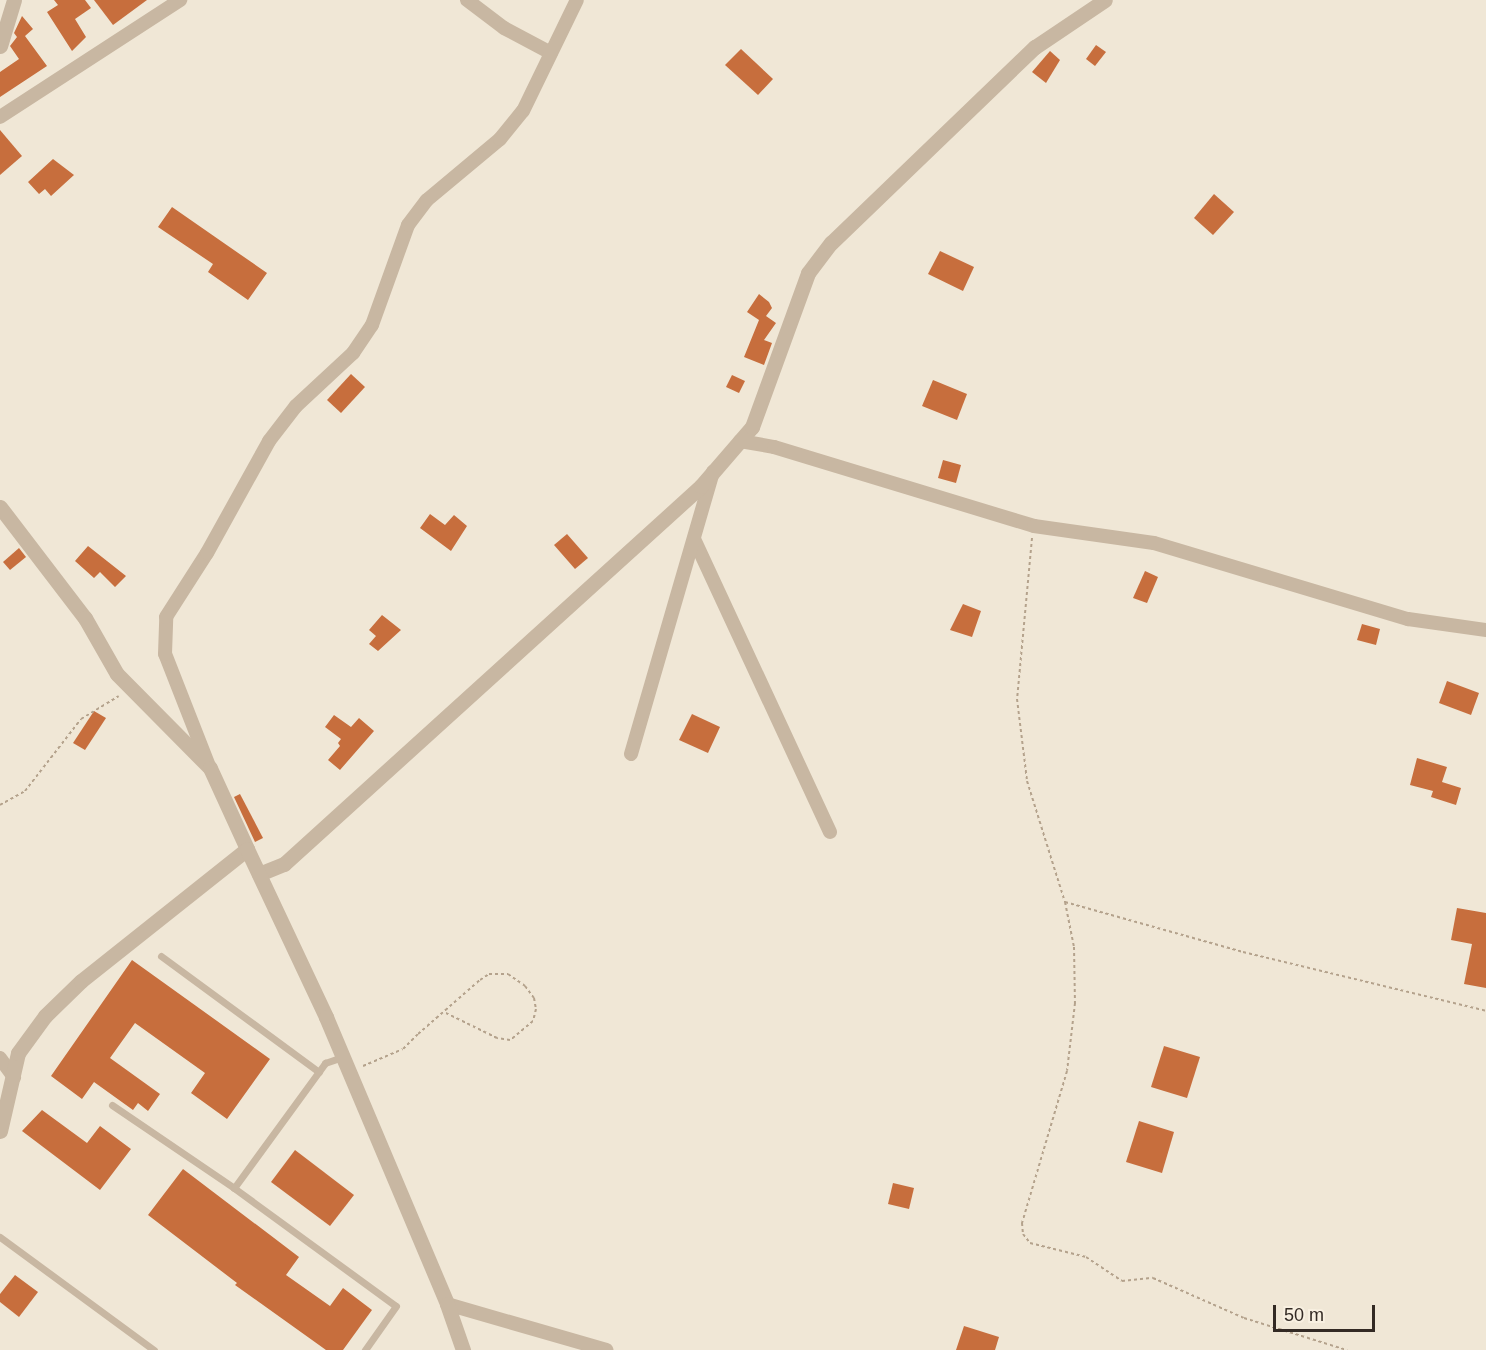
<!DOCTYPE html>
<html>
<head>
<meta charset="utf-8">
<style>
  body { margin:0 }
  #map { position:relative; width:1486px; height:1350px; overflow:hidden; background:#f0e7d6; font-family:Helvetica,sans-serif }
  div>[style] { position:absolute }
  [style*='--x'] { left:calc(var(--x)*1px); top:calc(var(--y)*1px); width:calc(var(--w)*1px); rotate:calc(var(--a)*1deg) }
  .building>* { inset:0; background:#c76e3d }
  .path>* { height:2px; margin-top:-1px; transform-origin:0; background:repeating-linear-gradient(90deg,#b4a28c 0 3px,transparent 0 6px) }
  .service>* { height:7px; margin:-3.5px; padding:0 3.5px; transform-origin:3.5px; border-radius:3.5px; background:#c8b7a2 }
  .minor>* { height:14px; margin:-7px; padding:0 7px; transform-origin:7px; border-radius:7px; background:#c8b7a2 }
  .tertiary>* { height:15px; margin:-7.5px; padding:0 7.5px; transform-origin:7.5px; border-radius:7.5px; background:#c8b7a2 }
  span { translate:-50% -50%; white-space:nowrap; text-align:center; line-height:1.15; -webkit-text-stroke:6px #f8f0e1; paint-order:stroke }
  .scale { position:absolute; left:1273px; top:1305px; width:102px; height:27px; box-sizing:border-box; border:3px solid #332a24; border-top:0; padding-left:8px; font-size:18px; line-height:21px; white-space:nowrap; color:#332a24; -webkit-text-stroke:4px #f8f0e1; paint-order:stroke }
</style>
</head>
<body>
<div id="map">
  <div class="building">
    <i style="clip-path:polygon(54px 0,85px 0,91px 8px,75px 19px,86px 37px,72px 51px,47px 12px,58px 5px)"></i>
    <i style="clip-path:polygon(94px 0,147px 0,113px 25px)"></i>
    <i style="clip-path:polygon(22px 16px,33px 29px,25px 36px,47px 66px,0 97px,0 72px,19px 59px,10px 46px,17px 37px,14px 33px)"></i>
    <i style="clip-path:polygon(1096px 45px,1106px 52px,1095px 66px,1086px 59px)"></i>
    <i style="clip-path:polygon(741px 49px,773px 79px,758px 95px,725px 65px)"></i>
    <i style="clip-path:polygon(1050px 51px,1060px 60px,1046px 83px,1032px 72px)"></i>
    <i style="clip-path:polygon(0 130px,22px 156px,0 175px)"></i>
    <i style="clip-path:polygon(53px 159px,74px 175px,51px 196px,45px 189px,39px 194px,28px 182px)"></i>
    <i style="clip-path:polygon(1214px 194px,1234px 212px,1213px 235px,1194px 218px)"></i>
    <i style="clip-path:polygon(172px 207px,267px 273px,248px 300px,208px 272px,213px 264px,158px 227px)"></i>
    <i style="clip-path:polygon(940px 251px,974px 267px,963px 291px,928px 274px)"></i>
    <i style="clip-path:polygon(759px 294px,769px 302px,772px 308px,766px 316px,776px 323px,764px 340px,772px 343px,764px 365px,744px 357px,759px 320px,747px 312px)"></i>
    <i style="clip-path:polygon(351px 374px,365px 387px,341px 413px,327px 400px)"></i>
    <i style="clip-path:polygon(732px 375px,745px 381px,739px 393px,726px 387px)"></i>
    <i style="clip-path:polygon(933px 380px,967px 394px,957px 420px,922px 406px)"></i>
    <i style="clip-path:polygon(943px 460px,961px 465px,956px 483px,938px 478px)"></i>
    <i style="clip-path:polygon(430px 514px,445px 525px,454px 515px,467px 526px,451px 551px,420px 528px)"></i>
    <i style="clip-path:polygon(567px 534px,588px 558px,575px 569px,554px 545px)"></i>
    <i style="clip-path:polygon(88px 546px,126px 576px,115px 587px,100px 572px,94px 578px,75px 561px)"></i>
    <i style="clip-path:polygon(19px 548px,26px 557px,10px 570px,3px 562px)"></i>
    <i style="clip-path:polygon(1145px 571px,1158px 577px,1147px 603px,1133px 598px)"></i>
    <i style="clip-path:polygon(963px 604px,981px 611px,972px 637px,950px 630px)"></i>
    <i style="clip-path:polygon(382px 615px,401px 630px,378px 651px,369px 644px,376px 636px,369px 630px)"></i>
    <i style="clip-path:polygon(1362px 624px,1380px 629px,1376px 645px,1357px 640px)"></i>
    <i style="clip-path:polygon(1447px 681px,1479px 693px,1471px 715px,1439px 703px)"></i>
    <i style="clip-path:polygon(94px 711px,106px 718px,85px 750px,73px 743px)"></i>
    <i style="clip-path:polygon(692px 714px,720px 727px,708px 753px,679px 740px)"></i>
    <i style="clip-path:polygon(334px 715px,351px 727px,359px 718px,374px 731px,340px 770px,328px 760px,340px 746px,338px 743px,341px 739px,325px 727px)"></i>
    <i style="clip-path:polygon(1417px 758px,1447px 767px,1442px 782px,1461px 788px,1456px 805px,1431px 797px,1433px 791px,1410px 785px)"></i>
    <i style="clip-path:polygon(240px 794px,263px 838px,255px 842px,234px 797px)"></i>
    <i style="clip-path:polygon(1457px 908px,1486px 913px,1486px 988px,1464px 984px,1472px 944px,1451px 940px)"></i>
    <i style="clip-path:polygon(132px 960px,270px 1059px,227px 1119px,191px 1093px,205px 1073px,135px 1023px,110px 1058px,160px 1094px,148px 1111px,138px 1103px,133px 1110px,94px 1082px,82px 1099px,51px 1076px)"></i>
    <i style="clip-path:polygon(1164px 1046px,1200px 1057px,1187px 1098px,1151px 1087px)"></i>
    <i style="clip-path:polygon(42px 1110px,87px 1143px,100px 1126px,131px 1149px,100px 1190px,22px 1131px)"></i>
    <i style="clip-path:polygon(1139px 1121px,1174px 1132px,1162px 1173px,1126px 1162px)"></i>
    <i style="clip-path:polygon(295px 1150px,354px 1195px,330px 1226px,271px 1182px)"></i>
    <i style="clip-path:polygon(183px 1169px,299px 1257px,286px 1275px,330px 1306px,343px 1288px,372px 1310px,343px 1350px,326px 1350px,235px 1285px,237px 1283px,148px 1215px)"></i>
    <i style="clip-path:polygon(893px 1183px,914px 1188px,909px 1209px,888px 1204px)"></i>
    <i style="clip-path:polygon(15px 1275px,38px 1292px,19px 1317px,0 1302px,0 1294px)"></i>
    <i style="clip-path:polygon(964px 1326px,999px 1337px,995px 1350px,956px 1350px)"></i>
  </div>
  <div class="path">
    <i style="--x:1032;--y:538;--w:162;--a:95.3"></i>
    <i style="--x:1017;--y:699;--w:83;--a:83"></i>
    <i style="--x:1027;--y:781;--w:127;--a:72.6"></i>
    <i style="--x:1065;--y:902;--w:46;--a:78.7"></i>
    <i style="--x:1074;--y:947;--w:56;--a:89"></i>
    <i style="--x:1075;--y:1003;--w:68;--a:96.7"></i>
    <i style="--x:1067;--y:1071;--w:159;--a:106.5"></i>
    <i style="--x:1022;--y:1223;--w:11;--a:85"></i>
    <i style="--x:1023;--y:1234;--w:11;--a:52"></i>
    <i style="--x:1030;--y:1243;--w:58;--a:14"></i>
    <i style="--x:1086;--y:1257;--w:43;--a:33.7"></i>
    <i style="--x:1122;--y:1281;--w:31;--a:-6"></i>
    <i style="--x:1153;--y:1278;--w:99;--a:23.7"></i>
    <i style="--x:1244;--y:1318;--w:108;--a:17.3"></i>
    <i style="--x:0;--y:805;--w:29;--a:-29"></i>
    <i style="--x:25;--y:791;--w:91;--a:-52.1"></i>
    <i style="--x:81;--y:719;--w:44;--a:-31.2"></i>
    <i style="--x:1065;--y:902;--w:185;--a:15.7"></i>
    <i style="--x:1243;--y:952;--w:250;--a:13.6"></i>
    <i style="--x:363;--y:1066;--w:43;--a:-23"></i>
    <i style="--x:403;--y:1049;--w:21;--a:-45"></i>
    <i style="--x:418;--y:1034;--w:82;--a:-41.1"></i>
    <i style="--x:480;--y:980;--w:11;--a:-34"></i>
    <i style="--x:489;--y:974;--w:19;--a:0"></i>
    <i style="--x:508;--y:974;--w:21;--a:35"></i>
    <i style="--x:525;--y:986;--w:15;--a:53"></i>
    <i style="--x:534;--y:998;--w:11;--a:80"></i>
    <i style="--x:536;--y:1009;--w:12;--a:104"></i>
    <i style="--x:533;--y:1021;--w:30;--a:140"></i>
    <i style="--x:510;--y:1040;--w:13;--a:-171"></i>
    <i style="--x:497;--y:1038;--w:59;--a:-153.9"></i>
  </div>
  <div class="service">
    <i style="--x:161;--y:956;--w:196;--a:36.3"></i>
    <i style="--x:112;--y:1105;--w:148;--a:34.2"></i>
    <i style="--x:234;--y:1188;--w:200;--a:36.1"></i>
    <i style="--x:396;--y:1306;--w:54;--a:125.2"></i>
    <i style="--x:234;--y:1188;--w:155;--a:-53.9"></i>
    <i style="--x:325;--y:1063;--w:18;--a:-19"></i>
    <i style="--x:0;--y:1237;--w:191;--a:36.3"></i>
  </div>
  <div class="minor">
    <i style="--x:467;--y:0;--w:46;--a:37.1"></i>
    <i style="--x:504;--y:28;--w:53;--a:28"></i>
    <i style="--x:0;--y:117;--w:215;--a:-33"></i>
    <i style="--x:740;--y:441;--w:35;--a:10"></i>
    <i style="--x:774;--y:447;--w:272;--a:16.9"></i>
    <i style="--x:1034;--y:526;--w:121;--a:8.1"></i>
    <i style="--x:1154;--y:543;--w:265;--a:16.7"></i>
    <i style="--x:1408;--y:619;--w:79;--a:8"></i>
    <i style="--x:694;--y:539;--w:323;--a:65.1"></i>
    <i style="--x:631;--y:754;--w:294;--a:-73.8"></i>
    <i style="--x:209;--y:766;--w:120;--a:-111.4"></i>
    <i style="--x:165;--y:654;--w:37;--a:-88"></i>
    <i style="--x:166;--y:617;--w:76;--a:-57.4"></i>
    <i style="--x:207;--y:553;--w:128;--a:-61"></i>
    <i style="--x:269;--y:441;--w:44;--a:-52.4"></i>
    <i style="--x:296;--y:406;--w:78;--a:-42.9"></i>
    <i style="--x:353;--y:353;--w:34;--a:-56"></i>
    <i style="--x:372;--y:325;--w:106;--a:-70.2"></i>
    <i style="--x:408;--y:225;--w:31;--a:-53"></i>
    <i style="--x:427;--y:200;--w:95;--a:-39.9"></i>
    <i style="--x:500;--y:139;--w:36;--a:-51"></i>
    <i style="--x:523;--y:111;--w:123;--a:-64.1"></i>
    <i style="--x:0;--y:1058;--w:24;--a:54"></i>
    <i style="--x:447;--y:1304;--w:166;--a:16.1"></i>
  </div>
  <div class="tertiary">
    <i style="--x:0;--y:46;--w:48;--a:-73.1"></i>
    <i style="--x:0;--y:507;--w:140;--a:52.6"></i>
    <i style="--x:85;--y:618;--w:64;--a:60.3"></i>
    <i style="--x:117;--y:674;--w:132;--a:45.3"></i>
    <i style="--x:210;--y:768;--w:89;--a:65.4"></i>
    <i style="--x:259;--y:874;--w:27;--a:-22"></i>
    <i style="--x:284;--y:864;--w:563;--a:-42.19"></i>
    <i style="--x:701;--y:486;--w:78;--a:-49.2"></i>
    <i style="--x:752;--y:427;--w:164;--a:-70"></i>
    <i style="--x:808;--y:273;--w:38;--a:-53"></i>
    <i style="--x:831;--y:243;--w:283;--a:-43.9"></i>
    <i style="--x:1035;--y:47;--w:84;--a:-33.9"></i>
    <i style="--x:0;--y:1131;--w:80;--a:-77"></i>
    <i style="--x:18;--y:1053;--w:46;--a:-53.9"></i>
    <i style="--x:45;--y:1016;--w:50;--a:-44.2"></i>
    <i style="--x:81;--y:981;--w:212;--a:-38.5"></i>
    <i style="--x:247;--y:849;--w:186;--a:64.8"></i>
    <i style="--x:326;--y:1017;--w:311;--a:67.1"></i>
    <i style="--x:447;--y:1304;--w:49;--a:70.8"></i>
  </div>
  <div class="scale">50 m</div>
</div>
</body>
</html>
